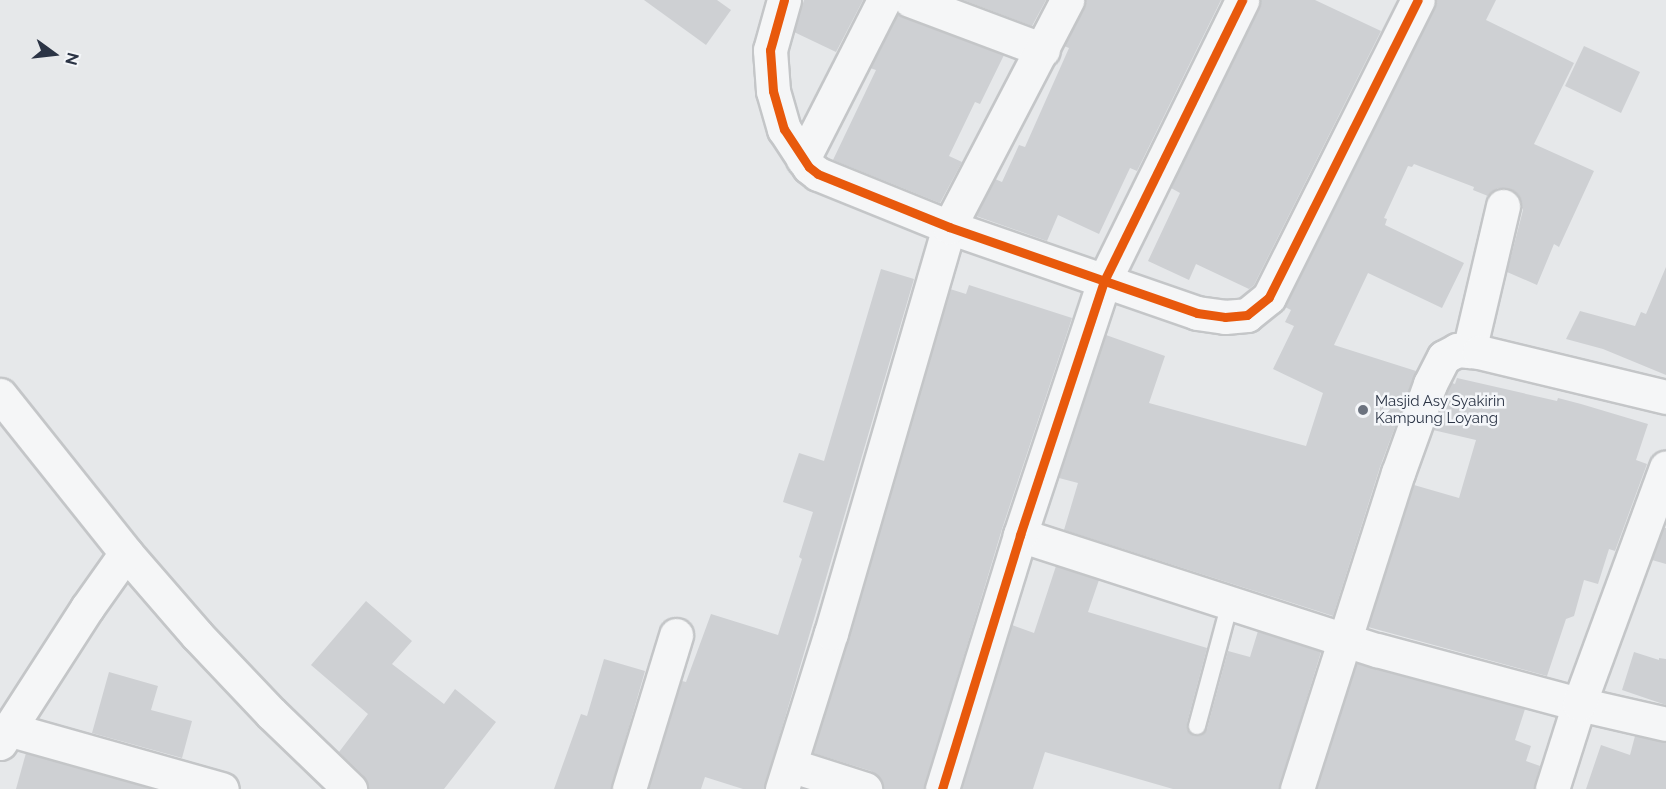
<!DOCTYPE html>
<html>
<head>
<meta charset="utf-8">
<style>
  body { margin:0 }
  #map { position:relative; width:1666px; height:789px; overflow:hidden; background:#e6e8ea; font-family:Raleway,sans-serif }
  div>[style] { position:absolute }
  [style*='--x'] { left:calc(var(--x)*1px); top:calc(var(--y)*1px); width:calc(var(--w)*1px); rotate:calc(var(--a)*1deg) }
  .building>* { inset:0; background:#ced0d3 }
  .roads { filter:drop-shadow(2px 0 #c4c6c8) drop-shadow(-2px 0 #c4c6c8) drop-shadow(0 2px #c4c6c8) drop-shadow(0 -2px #c4c6c8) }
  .lane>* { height:16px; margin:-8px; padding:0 8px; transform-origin:8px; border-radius:8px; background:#f5f6f7 }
  .street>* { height:33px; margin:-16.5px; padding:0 16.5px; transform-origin:16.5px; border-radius:16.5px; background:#f5f6f7 }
  .cycleway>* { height:9px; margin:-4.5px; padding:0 4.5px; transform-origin:4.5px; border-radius:4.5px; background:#e8590c }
  .dots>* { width:16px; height:16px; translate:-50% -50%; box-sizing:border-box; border:3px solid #f4f6f9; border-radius:50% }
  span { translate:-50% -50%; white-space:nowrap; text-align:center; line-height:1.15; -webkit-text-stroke:5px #f4f6f9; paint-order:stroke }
  .poi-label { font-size:15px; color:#2b3445 }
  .left { translate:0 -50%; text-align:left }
  .north { position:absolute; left:24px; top:24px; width:60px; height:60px; -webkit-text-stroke:4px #f4f6f9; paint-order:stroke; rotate:105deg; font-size:16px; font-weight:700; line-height:24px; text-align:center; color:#2b3445 }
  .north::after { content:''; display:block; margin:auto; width:21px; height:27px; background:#2b3445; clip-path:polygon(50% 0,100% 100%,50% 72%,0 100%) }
</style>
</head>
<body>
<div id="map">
  <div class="building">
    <i style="clip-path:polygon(644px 0,717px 0,731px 10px,706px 45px)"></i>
    <i style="clip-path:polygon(804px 0,863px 0,836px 52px,794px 32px)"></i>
    <i style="clip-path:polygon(963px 0,1046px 0,1032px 26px)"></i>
    <i style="clip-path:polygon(1086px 0,1221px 0,1137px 171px,1130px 168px,1099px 234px,1058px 215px,1047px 241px,976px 216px,995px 179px,1002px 182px,1019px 145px,1025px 147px,1069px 48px,1064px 46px)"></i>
    <i style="clip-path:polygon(1261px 0,1315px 0,1381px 31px,1254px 285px,1249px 289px,1196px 264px,1189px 280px,1148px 261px,1180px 193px,1171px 188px)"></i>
    <i style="clip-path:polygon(1437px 0,1496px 0,1486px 20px,1574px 63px,1534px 144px,1594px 171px,1559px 247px,1554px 244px,1537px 285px,1507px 272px,1523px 210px,1515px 192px,1507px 188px,1498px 188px,1488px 196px,1473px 190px,1474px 187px,1414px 164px,1412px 167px,1408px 166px,1384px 218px,1387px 219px,1385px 225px,1464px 263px,1442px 308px,1368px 273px,1334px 345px,1416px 371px,1380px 467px,1333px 616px,1064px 530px,1078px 483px,1059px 478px,1106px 335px,1165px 356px,1149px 403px,1306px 446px,1323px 393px,1273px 369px,1294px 326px,1285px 322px,1291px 310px,1285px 307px,1435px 8px)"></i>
    <i style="clip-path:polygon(898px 14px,1004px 55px,980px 104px,975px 102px,949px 156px,962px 162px,940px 203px,833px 160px,876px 70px,870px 68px)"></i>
    <i style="clip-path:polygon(1584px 46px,1640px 72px,1621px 113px,1565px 86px)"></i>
    <i style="clip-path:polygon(1666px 267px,1666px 375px,1603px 349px,1566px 339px,1580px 311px,1635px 326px,1641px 312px,1646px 314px)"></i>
    <i style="clip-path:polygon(881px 269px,914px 279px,764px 789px,743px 789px,705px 777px,701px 789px,649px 789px,682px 681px,686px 682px,711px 614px,778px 635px,802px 559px,799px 557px,813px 512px,783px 502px,785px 495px,799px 453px,824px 461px)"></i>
    <i style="clip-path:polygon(969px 285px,1072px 318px,1002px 529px,924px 789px,883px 789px,882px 780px,871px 771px,813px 753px,950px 289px,966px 294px)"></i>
    <i style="clip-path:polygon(1457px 378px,1557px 401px,1558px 398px,1581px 404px,1648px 424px,1636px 460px,1647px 464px,1615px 551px,1609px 549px,1598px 584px,1584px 580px,1574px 616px,1566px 619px,1547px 676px,1368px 627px,1414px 485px,1459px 498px,1476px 440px,1433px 430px,1447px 392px,1452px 383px,1455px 384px)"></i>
    <i style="clip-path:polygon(1664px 528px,1666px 528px,1666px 564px,1652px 560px)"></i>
    <i style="clip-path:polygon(1056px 566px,1099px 580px,1088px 612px,1207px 648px,1187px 723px,1187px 729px,1194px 736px,1200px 736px,1207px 729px,1228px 651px,1250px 657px,1258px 631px,1321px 652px,1279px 789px,1173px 789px,1045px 752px,1033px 789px,962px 789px,1012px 625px,1034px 633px)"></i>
    <i style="clip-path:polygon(366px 601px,412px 641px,392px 664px,444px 704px,455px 689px,496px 722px,444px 789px,368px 789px,363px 775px,339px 752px,368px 714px,311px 665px)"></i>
    <i style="clip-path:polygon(1634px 652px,1659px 660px,1659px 658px,1666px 659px,1666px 705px,1622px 690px)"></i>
    <i style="clip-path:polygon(604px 659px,645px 671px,611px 789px,554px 789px,581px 714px,587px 716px)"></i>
    <i style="clip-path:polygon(1357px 663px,1525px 709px,1515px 740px,1531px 746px,1526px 761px,1540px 766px,1534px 789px,1317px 789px)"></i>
    <i style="clip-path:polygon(109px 672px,158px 686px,151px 710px,192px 721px,182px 758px,92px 733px)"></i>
    <i style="clip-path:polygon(1635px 736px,1666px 742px,1666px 789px,1586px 789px,1601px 745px,1630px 755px)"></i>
    <i style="clip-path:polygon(26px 753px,153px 789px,16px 789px)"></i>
  </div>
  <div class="roads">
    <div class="lane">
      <i style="--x:1197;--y:726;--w:127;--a:-75"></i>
    </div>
    <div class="street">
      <i style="--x:784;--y:0;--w:52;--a:105.6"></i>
      <i style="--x:770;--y:50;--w:41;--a:85.8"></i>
      <i style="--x:773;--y:91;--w:40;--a:74"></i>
      <i style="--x:784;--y:129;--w:45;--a:56.7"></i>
      <i style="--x:809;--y:167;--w:11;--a:38"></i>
      <i style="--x:818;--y:174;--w:141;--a:22"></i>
      <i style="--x:949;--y:227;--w:262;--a:19.1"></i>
      <i style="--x:1197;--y:313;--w:28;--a:8"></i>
      <i style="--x:1225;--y:317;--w:22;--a:-5"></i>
      <i style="--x:1247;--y:315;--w:28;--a:-39"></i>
      <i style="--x:1269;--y:297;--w:332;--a:-63.4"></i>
      <i style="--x:910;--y:0;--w:142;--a:20.6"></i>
      <i style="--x:803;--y:159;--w:178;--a:-63"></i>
      <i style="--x:1469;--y:351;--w:149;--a:-76.8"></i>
      <i style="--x:0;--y:395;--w:202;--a:51.4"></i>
      <i style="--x:126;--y:553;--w:108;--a:49.1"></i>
      <i style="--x:197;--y:635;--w:108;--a:46.5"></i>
      <i style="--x:271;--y:713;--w:110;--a:43.9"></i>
      <i style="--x:1020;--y:535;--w:375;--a:17.9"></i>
      <i style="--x:1377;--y:650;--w:209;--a:15"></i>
      <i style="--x:1579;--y:704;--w:89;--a:12.9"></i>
      <i style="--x:8;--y:729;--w:222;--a:15.7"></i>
      <i style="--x:0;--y:743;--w:161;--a:-57.2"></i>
      <i style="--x:87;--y:608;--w:67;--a:-54.7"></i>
      <i style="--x:790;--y:765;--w:79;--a:17.7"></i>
      <i style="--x:629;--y:789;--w:161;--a:-73"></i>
      <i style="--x:782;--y:789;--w:164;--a:-72.6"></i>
      <i style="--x:831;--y:633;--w:423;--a:-73.8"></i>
      <i style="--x:949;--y:227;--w:256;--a:-62.5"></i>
      <i style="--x:942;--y:789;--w:266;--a:-72.9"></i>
      <i style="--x:1020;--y:535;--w:268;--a:-71.7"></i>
      <i style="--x:1104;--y:281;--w:313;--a:-63.8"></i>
      <i style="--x:1297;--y:789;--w:332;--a:-72.3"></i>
      <i style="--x:1398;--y:473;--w:95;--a:-70.2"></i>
      <i style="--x:1430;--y:384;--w:30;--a:-63"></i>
      <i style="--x:1444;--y:357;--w:15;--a:-28"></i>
      <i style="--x:1457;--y:350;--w:22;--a:5"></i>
      <i style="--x:1479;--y:352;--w:192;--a:13.5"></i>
      <i style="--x:1552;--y:789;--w:89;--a:-72.4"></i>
      <i style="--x:1579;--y:704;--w:252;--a:-69.8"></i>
    </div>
  </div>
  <div class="cycleway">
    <i style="--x:784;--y:0;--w:52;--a:105.6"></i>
    <i style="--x:770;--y:50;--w:41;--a:85.8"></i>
    <i style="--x:773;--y:91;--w:40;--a:74"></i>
    <i style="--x:784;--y:129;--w:45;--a:56.7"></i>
    <i style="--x:809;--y:167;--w:11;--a:38"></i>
    <i style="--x:818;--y:174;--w:141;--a:22"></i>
    <i style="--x:949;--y:227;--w:262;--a:19.1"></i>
    <i style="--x:1197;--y:313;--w:28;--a:8"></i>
    <i style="--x:1225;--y:317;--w:22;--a:-5"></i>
    <i style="--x:1247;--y:315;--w:28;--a:-39"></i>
    <i style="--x:1269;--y:297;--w:332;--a:-63.4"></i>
    <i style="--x:942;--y:789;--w:266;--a:-72.9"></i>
    <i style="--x:1020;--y:535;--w:268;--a:-71.7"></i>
    <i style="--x:1104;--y:281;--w:313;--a:-63.8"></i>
  </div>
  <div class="dots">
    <i style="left:1363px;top:410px;background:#6c737f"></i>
  </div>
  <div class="poi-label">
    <span class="left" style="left:1375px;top:410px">Masjid Asy Syakirin<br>Kampung Loyang</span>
  </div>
  <div class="north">N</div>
</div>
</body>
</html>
